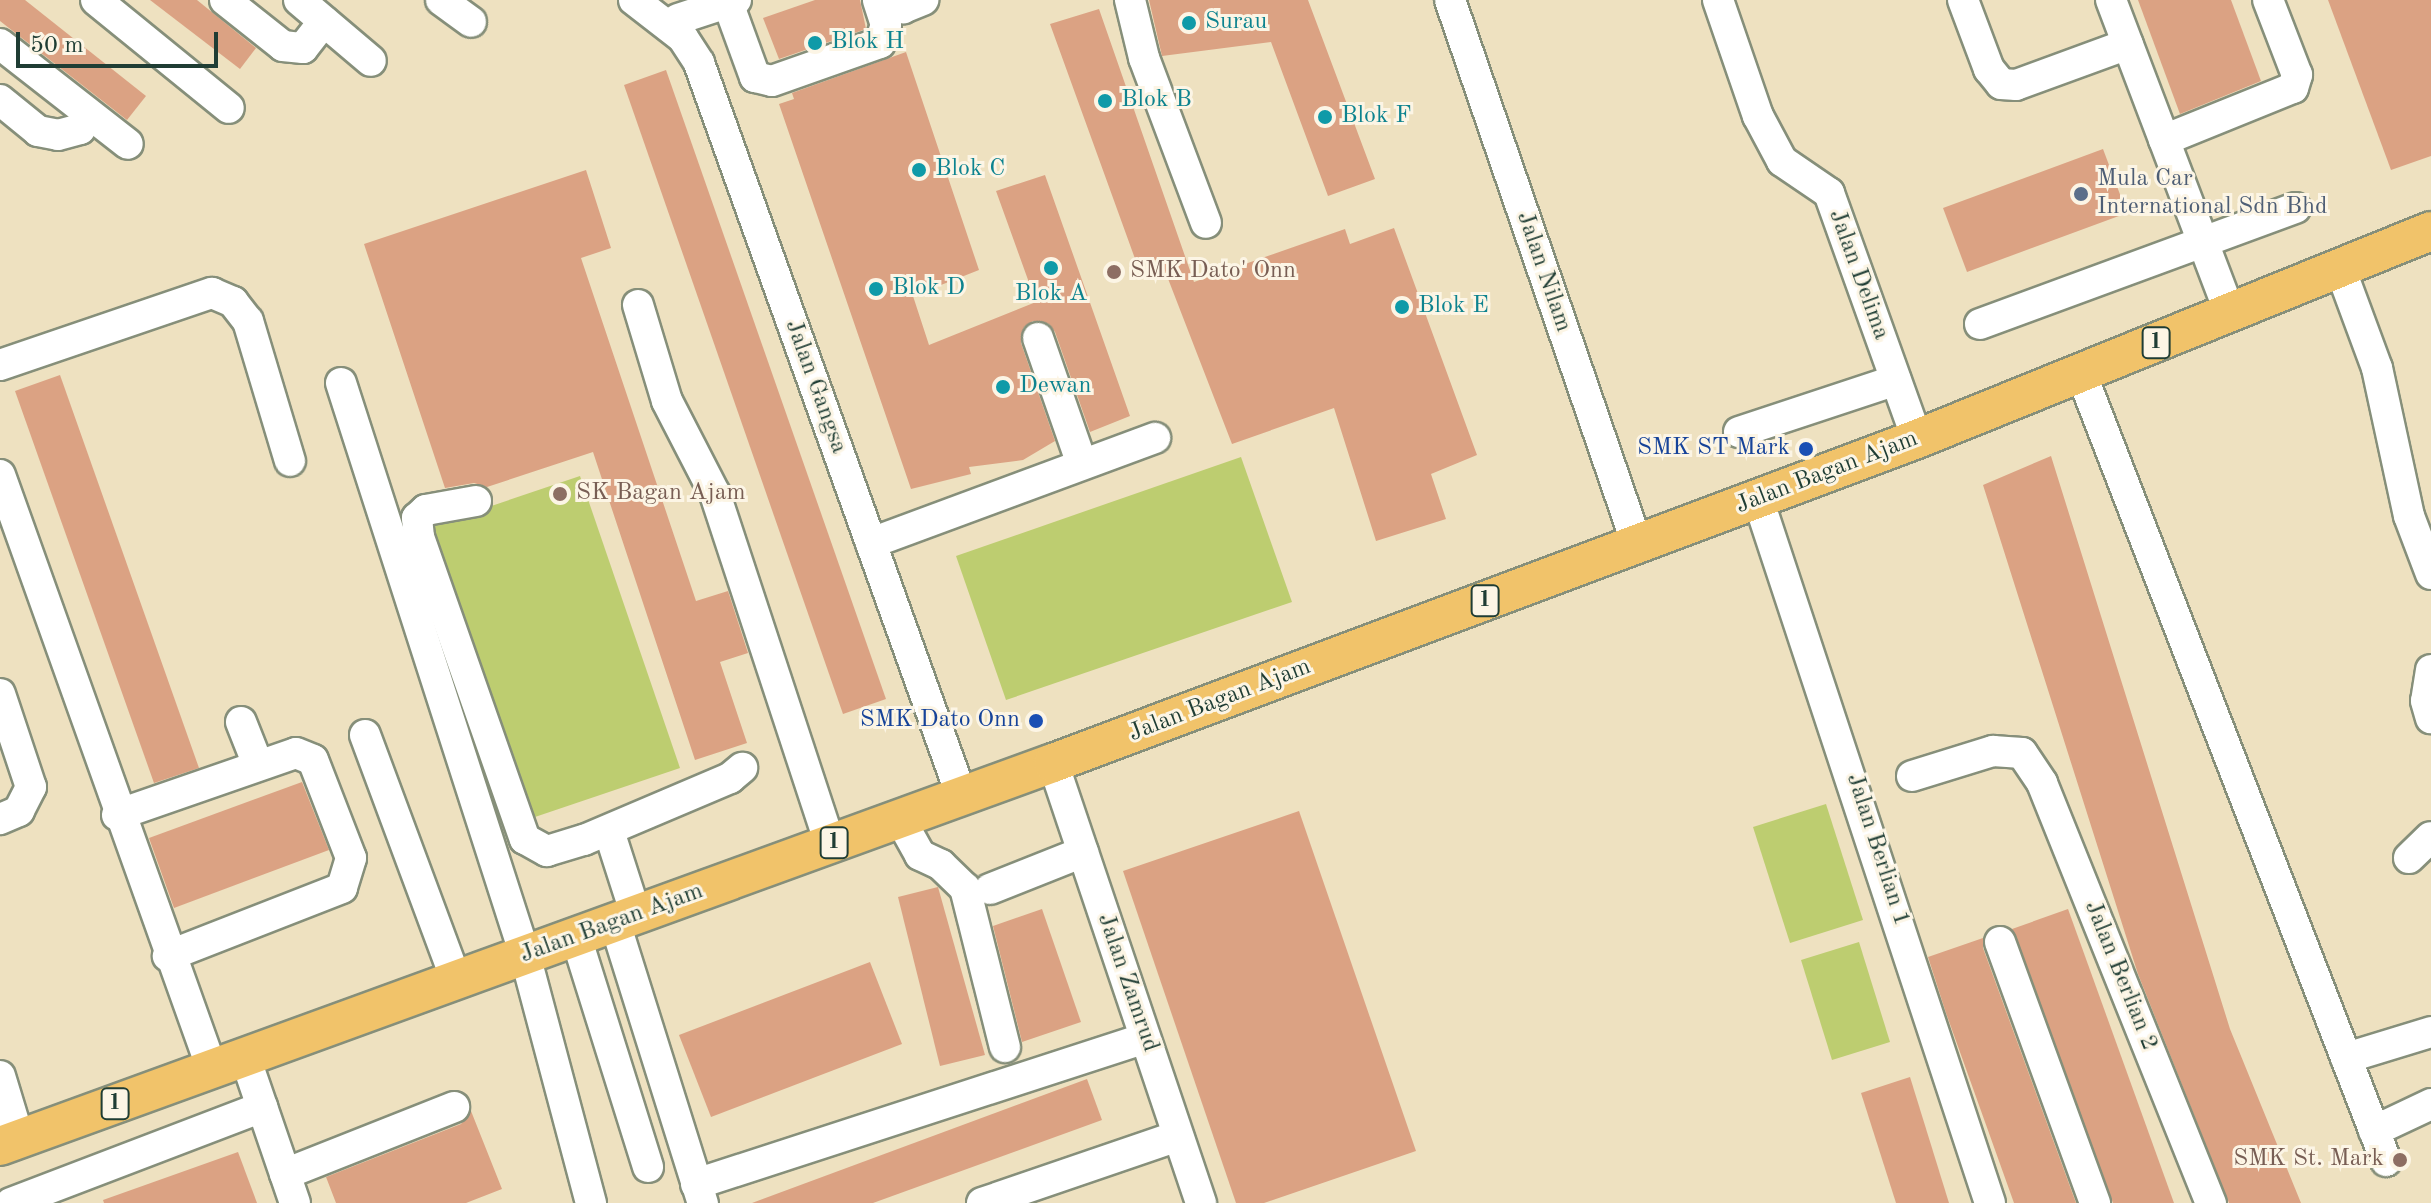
<!DOCTYPE html>
<html>
<head>
<meta charset="utf-8">
<style>
  body { margin:0 }
  #map { position:relative; width:2431px; height:1203px; overflow:hidden; background:#eee1c0; font-family:"Old Standard TT",serif }
  div>[style] { position:absolute }
  [style*='--x'] { left:calc(var(--x)*1px); top:calc(var(--y)*1px); width:calc(var(--w)*1px); rotate:calc(var(--a)*1deg) }
  .green>* { inset:0; background:#bdcd70 }
  .building>* { inset:0; background:#dba283 }
  .roads { filter:drop-shadow(2px 0 #868f7a) drop-shadow(-2px 0 #868f7a) drop-shadow(0 2px #868f7a) drop-shadow(0 -2px #868f7a) }
  .minor>* { height:30px; margin:-15px; padding:0 15px; transform-origin:15px; border-radius:15px; background:#fff }
  .major>* { height:38px; margin:-19px; padding:0 19px; transform-origin:19px; border-radius:19px; background:#f1c36a }
  .dots>* { width:22px; height:22px; translate:-50% -50%; box-sizing:border-box; border:4px solid #fcf5e5; border-radius:50% }
  span { translate:-50% -50%; white-space:nowrap; text-align:center; line-height:1.15; -webkit-text-stroke:6px #fcf5e5; paint-order:stroke }
  .shield-label span { padding:2px 6px; background:#fcf5e5; border:2px solid; border-radius:6px; -webkit-text-stroke-width:0 }
  .shield-label { font-size:22px; color:#1f3d34; font-weight:700 }
  .culture-label { font-size:24px; color:#0d838f }
  .left { translate:0 -50%; text-align:left }
  .service-label { font-size:24px; color:#4e5e75 }
  .education-label { font-size:24px; color:#785e54 }
  .right { translate:-100% -50%; text-align:right }
  .street-label { font-size:24px; color:#1f3d34 }
  .transit-label { font-size:24px; color:#164399 }
  .scale { position:absolute; left:16px; top:32px; width:202px; height:36px; box-sizing:border-box; border:4px solid #1f3d34; border-top:0; padding-left:10px; font-size:24px; line-height:28px; white-space:nowrap; color:#1f3d34; -webkit-text-stroke:6px #fcf5e5; paint-order:stroke }
</style>
</head>
<body>
<div id="map">
  <div class="green">
    <i style="clip-path:polygon(1241px 457px,1292px 602px,1006px 700px,956px 556px)"></i>
    <i style="clip-path:polygon(580px 476px,680px 768px,532px 818px,432px 526px)"></i>
    <i style="clip-path:polygon(1826px 804px,1863px 920px,1790px 943px,1753px 827px)"></i>
    <i style="clip-path:polygon(1859px 942px,1890px 1042px,1832px 1060px,1801px 960px)"></i>
  </div>
  <div class="building">
    <i style="clip-path:polygon(0 0,25px 0,146px 96px,127px 120px,0 21px)"></i>
    <i style="clip-path:polygon(150px 0,197px 0,256px 48px,240px 69px)"></i>
    <i style="clip-path:polygon(815px 0,860px 0,866px 29px,779px 59px,763px 18px)"></i>
    <i style="clip-path:polygon(1149px 0,1308px 0,1375px 179px,1328px 196px,1271px 42px,1162px 56px)"></i>
    <i style="clip-path:polygon(2138px 0,2231px 0,2261px 81px,2180px 114px)"></i>
    <i style="clip-path:polygon(2328px 0,2431px 0,2431px 156px,2391px 170px)"></i>
    <i style="clip-path:polygon(1099px 9px,1194px 282px,1345px 229px,1350px 244px,1394px 228px,1477px 455px,1431px 474px,1446px 519px,1376px 541px,1334px 408px,1232px 444px,1160px 258px,1138px 267px,1050px 24px)"></i>
    <i style="clip-path:polygon(906px 52px,979px 270px,913px 296px,929px 345px,1036px 302px,996px 191px,1045px 175px,1130px 416px,1090px 432px,1055px 332px,1049px 324px,1033px 321px,1024px 327px,1021px 343px,1055px 441px,1023px 460px,969px 467px,971px 474px,911px 489px,779px 104px,794px 99px,792px 93px)"></i>
    <i style="clip-path:polygon(666px 70px,886px 699px,843px 714px,624px 85px)"></i>
    <i style="clip-path:polygon(2103px 149px,2127px 213px,1967px 272px,1943px 208px)"></i>
    <i style="clip-path:polygon(586px 170px,611px 248px,581px 258px,696px 601px,728px 591px,748px 653px,720px 662px,747px 743px,695px 760px,593px 452px,487px 487px,474px 483px,445px 488px,364px 244px)"></i>
    <i style="clip-path:polygon(60px 375px,199px 768px,154px 783px,15px 391px)"></i>
    <i style="clip-path:polygon(2051px 456px,2230px 1029px,2301px 1203px,2229px 1203px,2138px 974px,1983px 485px)"></i>
    <i style="clip-path:polygon(302px 782px,329px 850px,174px 908px,149px 838px)"></i>
    <i style="clip-path:polygon(1299px 811px,1416px 1151px,1264px 1203px,1236px 1203px,1123px 871px)"></i>
    <i style="clip-path:polygon(938px 887px,985px 1055px,940px 1066px,898px 897px)"></i>
    <i style="clip-path:polygon(1042px 909px,1081px 1022px,1022px 1042px,993px 926px)"></i>
    <i style="clip-path:polygon(2068px 909px,2174px 1203px,2113px 1203px,2012px 929px)"></i>
    <i style="clip-path:polygon(1983px 938px,1983px 948px,2076px 1203px,2014px 1203px,1946px 1013px,1928px 957px)"></i>
    <i style="clip-path:polygon(870px 962px,902px 1044px,711px 1117px,679px 1035px)"></i>
    <i style="clip-path:polygon(1910px 1077px,1949px 1203px,1896px 1203px,1861px 1093px)"></i>
    <i style="clip-path:polygon(1087px 1079px,1102px 1120px,873px 1203px,752px 1203px)"></i>
    <i style="clip-path:polygon(471px 1111px,502px 1189px,466px 1203px,336px 1203px,326px 1177px,461px 1124px)"></i>
    <i style="clip-path:polygon(238px 1152px,257px 1203px,104px 1203px,103px 1200px)"></i>
  </div>
  <div class="roads">
    <div class="minor">
      <i style="--x:96;--y:0;--w:171;--a:39.1"></i>
      <i style="--x:225;--y:0;--w:74;--a:38.4"></i>
      <i style="--x:283;--y:46;--w:20;--a:6"></i>
      <i style="--x:303;--y:48;--w:34;--a:-52"></i>
      <i style="--x:299;--y:0;--w:94;--a:40.3"></i>
      <i style="--x:441;--y:0;--w:37;--a:36"></i>
      <i style="--x:634;--y:0;--w:62;--a:37.8"></i>
      <i style="--x:683;--y:38;--w:30;--a:57"></i>
      <i style="--x:699;--y:63;--w:780;--a:70.29"></i>
      <i style="--x:900;--y:0;--w:9;--a:69"></i>
      <i style="--x:903;--y:8;--w:22;--a:-22"></i>
      <i style="--x:1130;--y:0;--w:60;--a:76.4"></i>
      <i style="--x:1144;--y:58;--w:176;--a:69.4"></i>
      <i style="--x:1450;--y:0;--w:575;--a:71.03"></i>
      <i style="--x:1718;--y:0;--w:123;--a:71"></i>
      <i style="--x:1758;--y:116;--w:51;--a:61.9"></i>
      <i style="--x:1782;--y:161;--w:57;--a:34.2"></i>
      <i style="--x:1829;--y:193;--w:261;--a:70.3"></i>
      <i style="--x:1963;--y:0;--w:74;--a:69.4"></i>
      <i style="--x:1989;--y:69;--w:19;--a:51"></i>
      <i style="--x:2001;--y:84;--w:15;--a:4"></i>
      <i style="--x:2016;--y:85;--w:119;--a:-20.1"></i>
      <i style="--x:2111;--y:0;--w:335;--a:69.2"></i>
      <i style="--x:728;--y:3;--w:79;--a:70"></i>
      <i style="--x:755;--y:77;--w:17;--a:13"></i>
      <i style="--x:772;--y:81;--w:114;--a:-19.4"></i>
      <i style="--x:880;--y:43;--w:19;--a:-72"></i>
      <i style="--x:886;--y:25;--w:26;--a:-108"></i>
      <i style="--x:678;--y:19;--w:61;--a:-18.1"></i>
      <i style="--x:0;--y:44;--w:162;--a:38"></i>
      <i style="--x:0;--y:100;--w:49;--a:39.2"></i>
      <i style="--x:38;--y:131;--w:20;--a:11"></i>
      <i style="--x:58;--y:135;--w:23;--a:-15"></i>
      <i style="--x:80;--y:129;--w:18;--a:-68"></i>
      <i style="--x:2164;--y:140;--w:139;--a:-22"></i>
      <i style="--x:2293;--y:88;--w:14;--a:-73"></i>
      <i style="--x:2297;--y:75;--w:80;--a:-111.1"></i>
      <i style="--x:2340;--y:268;--w:107;--a:69.7"></i>
      <i style="--x:2377;--y:368;--w:151;--a:77.8"></i>
      <i style="--x:2409;--y:516;--w:62;--a:69.2"></i>
      <i style="--x:638;--y:305;--w:100;--a:73.2"></i>
      <i style="--x:667;--y:401;--w:105;--a:62.7"></i>
      <i style="--x:715;--y:494;--w:368;--a:71.8"></i>
      <i style="--x:1980;--y:324;--w:336;--a:-20.2"></i>
      <i style="--x:1038;--y:338;--w:133;--a:70.8"></i>
      <i style="--x:0;--y:365;--w:224;--a:-18.8"></i>
      <i style="--x:212;--y:293;--w:23;--a:23"></i>
      <i style="--x:233;--y:302;--w:24;--a:52"></i>
      <i style="--x:248;--y:321;--w:146;--a:73.3"></i>
      <i style="--x:2081;--y:373;--w:845;--a:68.84"></i>
      <i style="--x:341;--y:383;--w:601;--a:72.17"></i>
      <i style="--x:525;--y:955;--w:257;--a:75.1"></i>
      <i style="--x:1739;--y:432;--w:165;--a:-18.3"></i>
      <i style="--x:0;--y:475;--w:631;--a:70.36"></i>
      <i style="--x:1758;--y:499;--w:741;--a:71.76"></i>
      <i style="--x:476;--y:501;--w:51;--a:169.8"></i>
      <i style="--x:426;--y:510;--w:12;--a:138"></i>
      <i style="--x:417;--y:518;--w:19;--a:84"></i>
      <i style="--x:419;--y:537;--w:320;--a:70.7"></i>
      <i style="--x:525;--y:839;--w:25;--a:29"></i>
      <i style="--x:547;--y:851;--w:39;--a:-17"></i>
      <i style="--x:584;--y:840;--w:159;--a:-23"></i>
      <i style="--x:730;--y:778;--w:16;--a:-40"></i>
      <i style="--x:871;--y:543;--w:303;--a:-20.3"></i>
      <i style="--x:2431;--y:670;--w:31;--a:99"></i>
      <i style="--x:2426;--y:701;--w:18;--a:74"></i>
      <i style="--x:0;--y:694;--w:98;--a:71.6"></i>
      <i style="--x:31;--y:787;--w:27;--a:117"></i>
      <i style="--x:19;--y:811;--w:21;--a:157"></i>
      <i style="--x:241;--y:722;--w:46;--a:68.4"></i>
      <i style="--x:365;--y:735;--w:261;--a:69.6"></i>
      <i style="--x:1053;--y:763;--w:464;--a:71.4"></i>
      <i style="--x:1912;--y:776;--w:85;--a:-17.2"></i>
      <i style="--x:1993;--y:751;--w:29;--a:4"></i>
      <i style="--x:2022;--y:753;--w:36;--a:56"></i>
      <i style="--x:2042;--y:783;--w:453;--a:68.1"></i>
      <i style="--x:117;--y:815;--w:189;--a:-19.1"></i>
      <i style="--x:296;--y:753;--w:18;--a:22"></i>
      <i style="--x:313;--y:760;--w:105;--a:68.8"></i>
      <i style="--x:351;--y:858;--w:31;--a:107"></i>
      <i style="--x:342;--y:888;--w:187;--a:158.7"></i>
      <i style="--x:900;--y:819;--w:41;--a:60.9"></i>
      <i style="--x:920;--y:855;--w:23;--a:25"></i>
      <i style="--x:941;--y:865;--w:33;--a:44"></i>
      <i style="--x:965;--y:888;--w:164;--a:75.9"></i>
      <i style="--x:609;--y:831;--w:88;--a:72.2"></i>
      <i style="--x:2409;--y:858;--w:30;--a:-44"></i>
      <i style="--x:990;--y:889;--w:100;--a:-21.7"></i>
      <i style="--x:615;--y:923;--w:294;--a:72.6"></i>
      <i style="--x:576;--y:937;--w:241;--a:72.6"></i>
      <i style="--x:2000;--y:942;--w:278;--a:70"></i>
      <i style="--x:245;--y:1057;--w:154;--a:71.1"></i>
      <i style="--x:2346;--y:1058;--w:89;--a:-17"></i>
      <i style="--x:0;--y:1076;--w:66;--a:73.2"></i>
      <i style="--x:2374;--y:1131;--w:63;--a:-25.3"></i>
      <i style="--x:285;--y:1174;--w:182;--a:-21.6"></i>
      <i style="--x:696;--y:1184;--w:472;--a:-18"></i>
      <i style="--x:11;--y:1203;--w:269;--a:-20.9"></i>
      <i style="--x:982;--y:1203;--w:207;--a:-18.9"></i>
    </div>
    <div class="major">
      <i style="--x:0;--y:1146;--w:1120;--a:-19.99"></i>
      <i style="--x:1053;--y:763;--w:923;--a:-20.56"></i>
      <i style="--x:1917;--y:439;--w:554;--a:-22.03"></i>
    </div>
  </div>
  <div class="dots">
    <i style="left:1189px;top:23px;background:#0f9aa8"></i>
    <i style="left:815px;top:43px;background:#0f9aa8"></i>
    <i style="left:1105px;top:101px;background:#0f9aa8"></i>
    <i style="left:1325px;top:117px;background:#0f9aa8"></i>
    <i style="left:919px;top:170px;background:#0f9aa8"></i>
    <i style="left:2081px;top:194px;background:#5c6f8a"></i>
    <i style="left:1051px;top:268px;background:#0f9aa8"></i>
    <i style="left:1114px;top:272px;background:#8d6e63"></i>
    <i style="left:876px;top:289px;background:#0f9aa8"></i>
    <i style="left:1402px;top:307px;background:#0f9aa8"></i>
    <i style="left:1003px;top:387px;background:#0f9aa8"></i>
    <i style="left:1806px;top:449px;background:#1a4fb4"></i>
    <i style="left:560px;top:494px;background:#8d6e63"></i>
    <i style="left:1036px;top:721px;background:#1a4fb4"></i>
    <i style="left:2400px;top:1160px;background:#8d6e63"></i>
  </div>
  <div class="shield-label">
    <span style="left:2156px;top:343px">1</span>
    <span style="left:1485px;top:601px">1</span>
    <span style="left:834px;top:843px">1</span>
    <span style="left:115px;top:1104px">1</span>
  </div>
  <div class="culture-label">
    <span class="left" style="left:1205px;top:23px">Surau</span>
    <span class="left" style="left:831px;top:43px">Blok H</span>
    <span class="left" style="left:1121px;top:101px">Blok B</span>
    <span class="left" style="left:1341px;top:117px">Blok F</span>
    <span class="left" style="left:935px;top:170px">Blok C</span>
    <span class="left" style="left:892px;top:289px">Blok D</span>
    <span style="left:1051px;top:295px">Blok A</span>
    <span class="left" style="left:1418px;top:307px">Blok E</span>
    <span class="left" style="left:1019px;top:387px">Dewan</span>
  </div>
  <div class="service-label">
    <span class="left" style="left:2097px;top:194px">Mula Car<br>International Sdn Bhd</span>
  </div>
  <div class="education-label">
    <span class="left" style="left:1130px;top:272px">SMK Dato' Onn</span>
    <span class="left" style="left:576px;top:494px">SK Bagan Ajam</span>
    <span class="right" style="left:2384px;top:1160px">SMK St. Mark</span>
  </div>
  <div class="street-label">
    <span style="left:1543px;top:272px;rotate:71deg">Jalan Nilam</span>
    <span style="left:1858px;top:275px;rotate:70deg">Jalan Delima</span>
    <span style="left:815px;top:387px;rotate:70deg">Jalan Gangsa</span>
    <span style="left:1827px;top:473px;rotate:-21deg">Jalan Bagan Ajam</span>
    <span style="left:1220px;top:701px;rotate:-21deg">Jalan Bagan Ajam</span>
    <span style="left:1877px;top:850px;rotate:72deg">Jalan Berlian 1</span>
    <span style="left:612px;top:924px;rotate:-20deg">Jalan Bagan Ajam</span>
    <span style="left:2120px;top:976px;rotate:68deg">Jalan Berlian 2</span>
    <span style="left:1127px;top:983px;rotate:71deg">Jalan Zamrud</span>
  </div>
  <div class="transit-label">
    <span class="right" style="left:1790px;top:449px">SMK ST Mark</span>
    <span class="right" style="left:1020px;top:721px">SMK Dato Onn</span>
  </div>
  <div class="scale">50 m</div>
</div>
</body>
</html>
